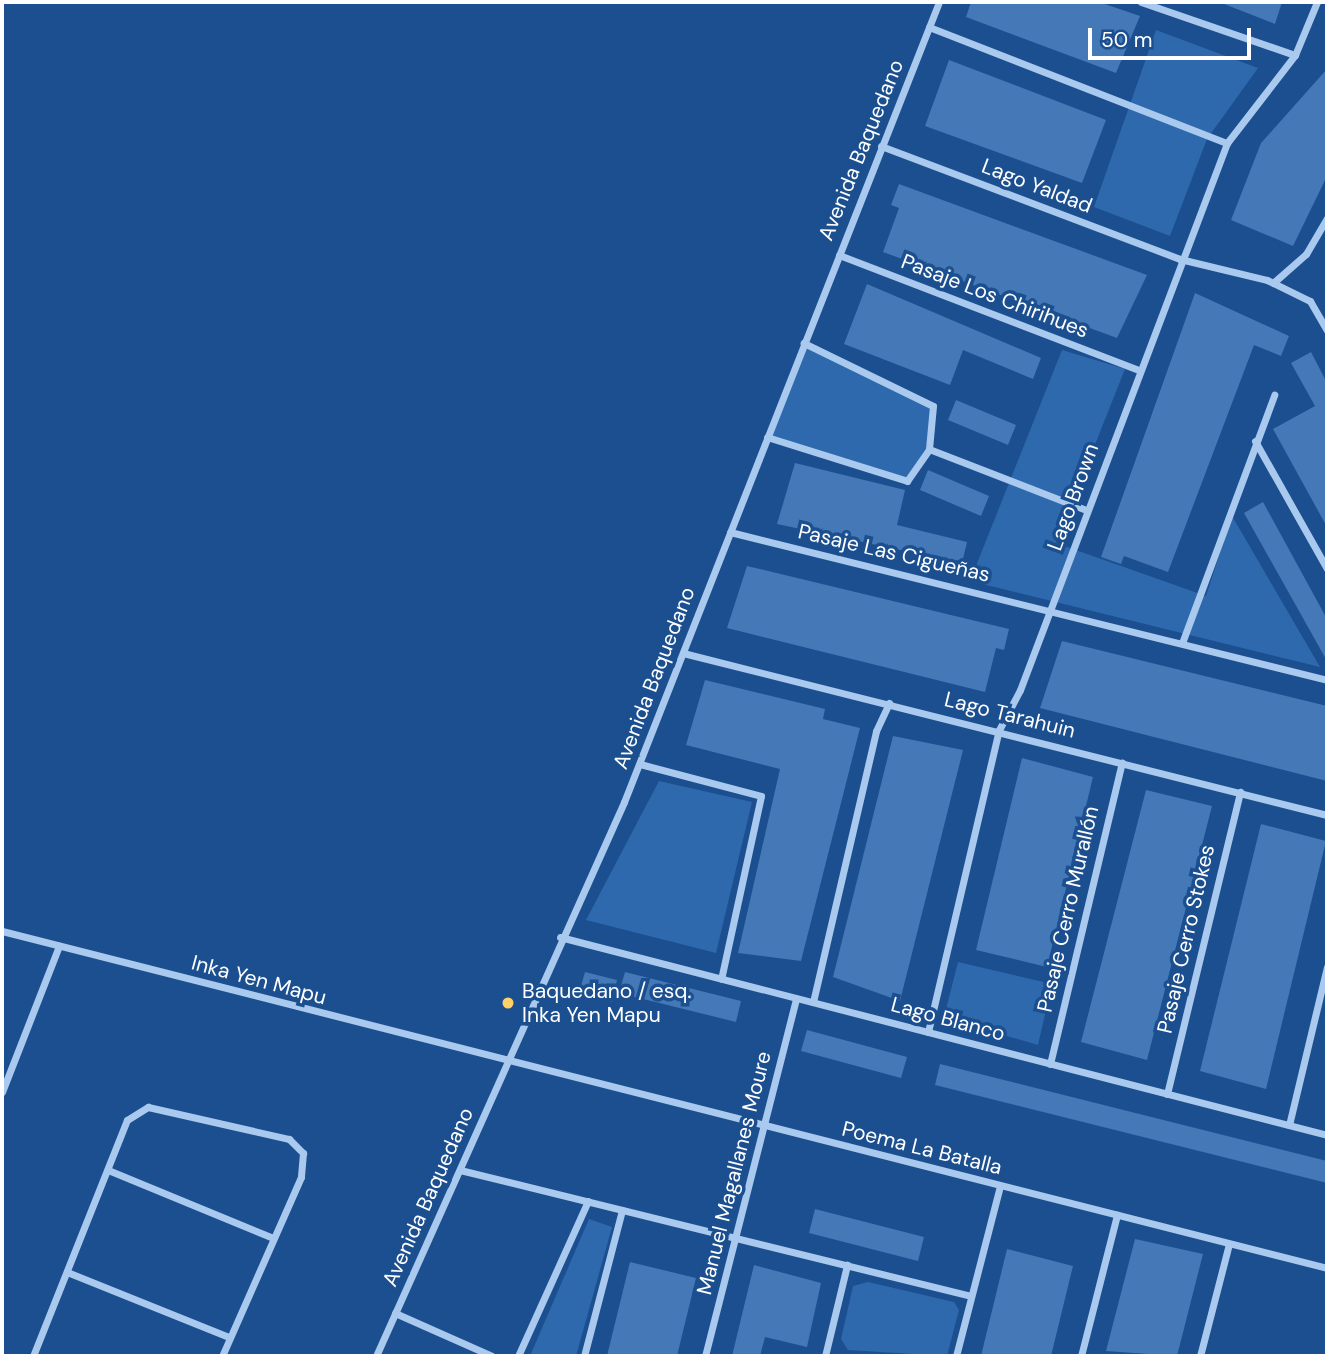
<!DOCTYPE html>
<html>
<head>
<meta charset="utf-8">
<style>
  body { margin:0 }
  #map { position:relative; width:1329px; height:1358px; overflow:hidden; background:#1b4f8f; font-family:"DM Sans",sans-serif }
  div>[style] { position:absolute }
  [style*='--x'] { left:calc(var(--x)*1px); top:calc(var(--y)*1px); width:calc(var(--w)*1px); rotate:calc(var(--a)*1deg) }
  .green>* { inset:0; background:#2e69ad }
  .building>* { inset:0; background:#4478b7 }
  .minor>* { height:7px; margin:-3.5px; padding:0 3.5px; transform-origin:3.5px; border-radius:3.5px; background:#a9c9ee }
  .dots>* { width:19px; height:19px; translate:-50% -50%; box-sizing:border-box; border:4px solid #1b4f8f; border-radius:50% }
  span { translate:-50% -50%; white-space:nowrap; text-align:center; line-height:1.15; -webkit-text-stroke:7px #1b4f8f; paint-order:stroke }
  .street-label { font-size:21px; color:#fff }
  .poi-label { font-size:21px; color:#fff }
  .left { translate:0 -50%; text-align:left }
  .frame { position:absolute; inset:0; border:4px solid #fff; pointer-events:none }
  .scale { position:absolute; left:1088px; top:28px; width:163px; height:32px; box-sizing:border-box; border:4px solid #fff; border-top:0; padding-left:9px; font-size:21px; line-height:24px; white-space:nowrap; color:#fff; -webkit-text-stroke:5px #1b4f8f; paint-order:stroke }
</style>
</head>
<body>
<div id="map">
  <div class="green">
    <i style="clip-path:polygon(1156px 30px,1258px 68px,1207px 139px,1170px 236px,1094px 207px)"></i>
    <i style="clip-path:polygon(804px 343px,933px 406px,929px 449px,907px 481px,767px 437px)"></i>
    <i style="clip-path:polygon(1062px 350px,1125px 369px,1056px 543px,1206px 596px,1232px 516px,1320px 667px,970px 581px)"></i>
    <i style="clip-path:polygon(659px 781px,752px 802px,716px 953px,586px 920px)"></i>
    <i style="clip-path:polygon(958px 962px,1052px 984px,1038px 1045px,956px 1021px,946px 1009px)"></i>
    <i style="clip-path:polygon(589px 1219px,612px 1227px,576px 1356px,530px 1356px)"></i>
    <i style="clip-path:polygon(868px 1282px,954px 1302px,959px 1310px,947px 1356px,848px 1350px,841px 1339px,853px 1286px)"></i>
  </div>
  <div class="building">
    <i style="clip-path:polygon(971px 2px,1099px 2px,1140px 16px,1116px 73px,966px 17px)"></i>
    <i style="clip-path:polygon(1219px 2px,1282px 2px,1275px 24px)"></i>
    <i style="clip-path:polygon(949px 60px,1106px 120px,1082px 183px,925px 126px)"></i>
    <i style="clip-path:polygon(1327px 69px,1327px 176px,1293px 246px,1231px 220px,1261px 143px)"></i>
    <i style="clip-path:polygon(899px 184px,1147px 275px,1117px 338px,883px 252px,899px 208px,891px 205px)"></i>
    <i style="clip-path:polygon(867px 284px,1041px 358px,1033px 379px,963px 350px,950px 385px,844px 344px)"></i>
    <i style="clip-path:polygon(1195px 293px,1289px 336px,1281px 356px,1254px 345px,1168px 572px,1124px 556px,1121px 564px,1101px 557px)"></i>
    <i style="clip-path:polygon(1311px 352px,1327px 383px,1327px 527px,1273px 429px,1315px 406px,1291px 363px)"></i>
    <i style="clip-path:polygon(956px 400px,1016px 425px,1008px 445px,948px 420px)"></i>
    <i style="clip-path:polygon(795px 463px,905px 490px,897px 525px,967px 542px,962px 563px,777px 524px)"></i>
    <i style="clip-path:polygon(928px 470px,989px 496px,981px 516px,920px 490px)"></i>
    <i style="clip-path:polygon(1263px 502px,1327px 619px,1327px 661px,1244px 513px)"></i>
    <i style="clip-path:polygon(747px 566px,1009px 629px,1004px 650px,996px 648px,985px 692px,727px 628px)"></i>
    <i style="clip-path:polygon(1062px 641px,1327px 706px,1327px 781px,1040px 708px)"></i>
    <i style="clip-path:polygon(705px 680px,825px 709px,823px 719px,860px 728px,801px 961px,738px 953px,780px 769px,686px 745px)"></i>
    <i style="clip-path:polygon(893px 736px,963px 750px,900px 1001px,833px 977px)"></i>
    <i style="clip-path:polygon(1022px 758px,1093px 777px,1047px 967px,976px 950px)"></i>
    <i style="clip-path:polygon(1146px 790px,1212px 806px,1147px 1060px,1081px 1042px)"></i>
    <i style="clip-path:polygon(1261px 824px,1326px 841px,1266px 1089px,1200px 1071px)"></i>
    <i style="clip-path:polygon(585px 972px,617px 980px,612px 1002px,579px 993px)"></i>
    <i style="clip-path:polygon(625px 972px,741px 1001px,736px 1022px,619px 993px)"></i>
    <i style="clip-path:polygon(807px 1030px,907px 1057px,901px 1078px,801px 1051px)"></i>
    <i style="clip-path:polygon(940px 1064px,1327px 1161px,1327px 1183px,935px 1085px)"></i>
    <i style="clip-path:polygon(815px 1209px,924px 1237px,918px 1261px,809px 1233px)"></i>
    <i style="clip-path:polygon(1135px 1239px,1203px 1254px,1177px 1356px,1106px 1351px)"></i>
    <i style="clip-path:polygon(1007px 1249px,1073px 1266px,1051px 1356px,981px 1356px)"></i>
    <i style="clip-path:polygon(630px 1262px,696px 1278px,677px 1356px,607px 1356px)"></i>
    <i style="clip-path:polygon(754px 1265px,821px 1283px,807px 1347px,765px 1337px,760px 1356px,732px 1356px)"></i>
  </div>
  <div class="minor">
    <i style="--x:1141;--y:2;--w:163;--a:19"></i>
    <i style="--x:929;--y:27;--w:320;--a:21.3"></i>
    <i style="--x:881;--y:146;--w:320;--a:20.7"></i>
    <i style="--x:1180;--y:259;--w:89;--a:13.6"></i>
    <i style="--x:1267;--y:280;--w:48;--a:26"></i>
    <i style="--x:1310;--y:301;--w:34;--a:60"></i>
    <i style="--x:839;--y:255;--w:321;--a:21"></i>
    <i style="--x:1273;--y:283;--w:44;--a:-41.3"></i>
    <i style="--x:1306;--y:254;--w:42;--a:-59.7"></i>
    <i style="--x:767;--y:437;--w:147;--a:17.4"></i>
    <i style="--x:907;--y:481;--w:39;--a:-55"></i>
    <i style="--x:929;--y:449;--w:43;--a:-84.7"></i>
    <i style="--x:933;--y:406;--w:144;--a:-154"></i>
    <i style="--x:1255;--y:441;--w:147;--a:60.6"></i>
    <i style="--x:929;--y:449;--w:168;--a:21.2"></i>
    <i style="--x:730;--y:532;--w:615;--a:13.92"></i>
    <i style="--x:1182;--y:643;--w:265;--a:-69.6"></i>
    <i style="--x:683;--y:653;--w:664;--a:14.12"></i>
    <i style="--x:640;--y:764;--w:125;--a:14.8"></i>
    <i style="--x:761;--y:796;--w:187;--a:102.3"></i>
    <i style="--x:2;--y:931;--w:1367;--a:14.27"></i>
    <i style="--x:560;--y:937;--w:792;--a:14.47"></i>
    <i style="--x:813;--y:1002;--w:278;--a:-76.9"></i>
    <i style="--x:876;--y:731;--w:31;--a:-65"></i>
    <i style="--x:928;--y:1032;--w:310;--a:-76.8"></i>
    <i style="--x:999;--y:730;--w:45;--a:-62.3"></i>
    <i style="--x:1020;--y:690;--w:585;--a:-69.27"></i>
    <i style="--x:1227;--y:143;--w:111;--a:-52.3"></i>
    <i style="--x:1295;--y:55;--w:57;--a:-67.5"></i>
    <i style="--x:1050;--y:1064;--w:310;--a:-76.6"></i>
    <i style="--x:2;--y:1092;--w:157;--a:-68.7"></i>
    <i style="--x:1167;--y:1094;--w:311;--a:-76.4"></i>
    <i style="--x:1289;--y:1125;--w:163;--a:-76.5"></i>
    <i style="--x:108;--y:1170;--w:178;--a:22.4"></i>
    <i style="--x:460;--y:1170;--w:526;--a:13.85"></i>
    <i style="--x:67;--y:1272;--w:175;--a:21.9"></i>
    <i style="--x:395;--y:1313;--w:106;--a:23.9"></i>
    <i style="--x:33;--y:1356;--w:254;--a:-68.3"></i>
    <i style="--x:127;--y:1120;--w:25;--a:-32"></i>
    <i style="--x:148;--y:1107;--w:145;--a:12.8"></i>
    <i style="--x:289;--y:1139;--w:20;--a:45"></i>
    <i style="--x:303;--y:1153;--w:24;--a:95"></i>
    <i style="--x:301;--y:1177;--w:196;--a:113.8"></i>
    <i style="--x:376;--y:1356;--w:607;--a:-65.88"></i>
    <i style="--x:624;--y:802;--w:860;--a:-68.51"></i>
    <i style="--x:518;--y:1356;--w:170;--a:-65.7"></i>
    <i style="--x:584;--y:1356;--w:151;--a:-75.4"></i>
    <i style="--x:705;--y:1356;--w:369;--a:-75.7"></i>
    <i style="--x:825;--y:1356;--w:94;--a:-76.4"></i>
    <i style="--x:956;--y:1356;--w:176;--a:-75.5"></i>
    <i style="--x:1081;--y:1356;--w:146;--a:-75.7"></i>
    <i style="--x:1200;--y:1356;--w:116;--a:-75.5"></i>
  </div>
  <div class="dots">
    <i style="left:508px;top:1003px;background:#ffd166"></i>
  </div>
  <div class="street-label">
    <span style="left:861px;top:150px;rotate:-68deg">Avenida Baquedano</span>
    <span style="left:1037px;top:186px;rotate:21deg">Lago Yaldad</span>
    <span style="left:995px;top:296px;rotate:21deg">Pasaje Los Chirihues</span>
    <span style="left:1073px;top:497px;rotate:-70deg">Lago Brown</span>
    <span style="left:894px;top:553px;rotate:13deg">Pasaje Las Cigueñas</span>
    <span style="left:654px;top:678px;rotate:-69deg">Avenida Baquedano</span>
    <span style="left:1010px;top:715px;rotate:14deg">Lago Tarahuin</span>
    <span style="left:1068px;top:909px;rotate:-77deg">Pasaje Cerro Murallón</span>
    <span style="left:1186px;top:939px;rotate:-77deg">Pasaje Cerro Stokes</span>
    <span style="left:259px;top:980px;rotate:15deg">Inka Yen Mapu</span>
    <span style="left:948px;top:1019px;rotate:15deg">Lago Blanco</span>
    <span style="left:922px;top:1148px;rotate:14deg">Poema La Batalla</span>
    <span style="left:734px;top:1173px;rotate:-76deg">Manuel Magallanes Moure</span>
    <span style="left:428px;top:1197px;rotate:-66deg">Avenida Baquedano</span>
  </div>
  <div class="poi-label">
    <span class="left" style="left:522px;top:1003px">Baquedano / esq.<br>Inka Yen Mapu</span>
  </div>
  <div class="frame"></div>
  <div class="scale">50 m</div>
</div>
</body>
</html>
